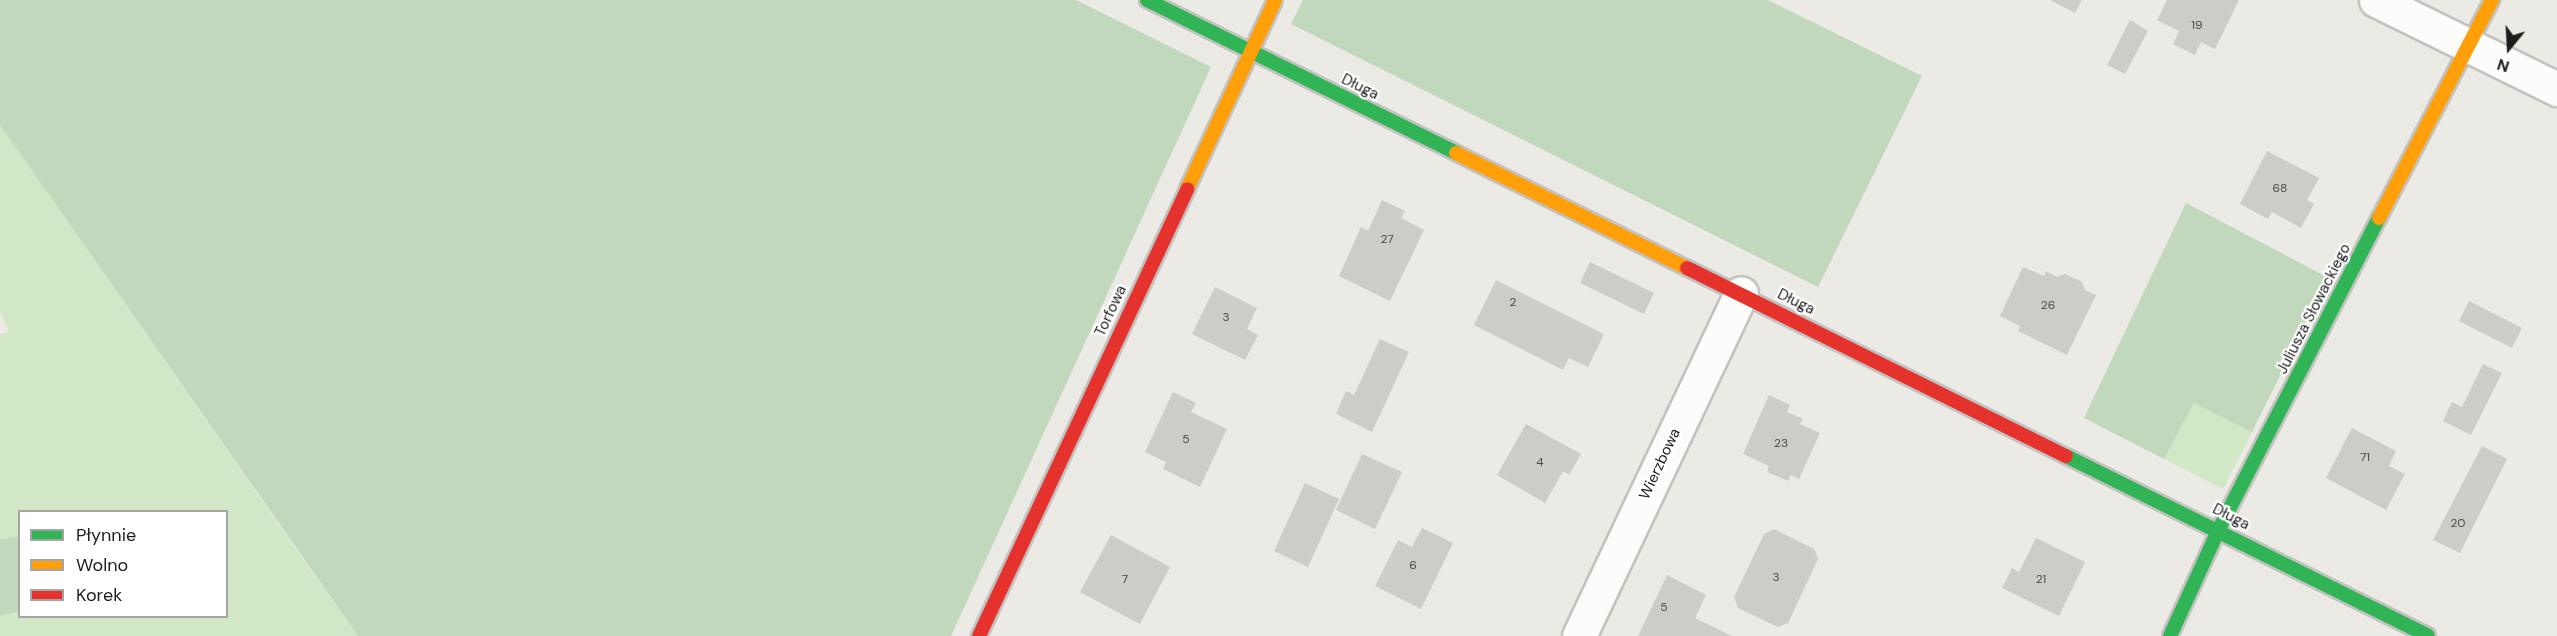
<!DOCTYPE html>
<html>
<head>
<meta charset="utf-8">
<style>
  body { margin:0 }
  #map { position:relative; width:2557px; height:636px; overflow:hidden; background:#ebeae5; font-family:"DM Sans",sans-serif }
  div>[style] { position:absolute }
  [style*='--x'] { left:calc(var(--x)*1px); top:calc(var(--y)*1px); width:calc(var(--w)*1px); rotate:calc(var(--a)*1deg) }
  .grass>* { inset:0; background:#d1e7c5 }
  .forest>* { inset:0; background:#c1d8bc }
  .building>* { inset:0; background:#ceccc8 }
  .roads { filter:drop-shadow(2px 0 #c2c2c0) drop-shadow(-2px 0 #c2c2c0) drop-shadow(0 2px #c2c2c0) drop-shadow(0 -2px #c2c2c0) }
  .street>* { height:33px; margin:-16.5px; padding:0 16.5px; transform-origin:16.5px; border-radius:16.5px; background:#fcfcfb }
  .fast>* { height:14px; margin:-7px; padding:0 7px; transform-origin:7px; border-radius:7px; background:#30b455 }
  .slow>* { height:14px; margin:-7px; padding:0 7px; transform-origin:7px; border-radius:7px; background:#ff9f0a }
  .jam>* { height:14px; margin:-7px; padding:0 7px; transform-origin:7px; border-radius:7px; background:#e5322d }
  span { translate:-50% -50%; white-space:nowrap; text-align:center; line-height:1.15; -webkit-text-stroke:4.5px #fff; paint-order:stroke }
  .number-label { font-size:12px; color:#494948 }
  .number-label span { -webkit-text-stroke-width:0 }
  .street-label { font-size:15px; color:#1d1d1d }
  .legend { position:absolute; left:18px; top:510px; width:210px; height:108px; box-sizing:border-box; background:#fff; border:2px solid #a5a5a5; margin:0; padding:8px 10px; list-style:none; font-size:18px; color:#1d1d1d }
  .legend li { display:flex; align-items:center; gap:12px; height:30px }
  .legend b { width:30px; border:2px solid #a5a5a5 }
  .north { position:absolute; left:2479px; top:18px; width:60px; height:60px; -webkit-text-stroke:4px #fff; paint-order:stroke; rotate:198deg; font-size:16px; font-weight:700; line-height:24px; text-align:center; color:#1d1d1d }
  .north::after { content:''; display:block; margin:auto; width:21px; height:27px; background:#1d1d1d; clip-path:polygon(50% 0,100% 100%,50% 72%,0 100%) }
</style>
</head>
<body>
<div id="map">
  <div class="grass">
    <i style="clip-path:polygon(0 125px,295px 548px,358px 636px,0 636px,0 616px,19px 611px,20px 616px,226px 616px,226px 512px,20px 512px,19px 536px,0 540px,0 334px,9px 332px,0 312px)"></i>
    <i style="clip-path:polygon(2194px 402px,2252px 432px,2223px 489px,2164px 459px)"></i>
  </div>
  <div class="forest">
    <i style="clip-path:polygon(0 0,1076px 0,1211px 67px,951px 636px,358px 636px,0 125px)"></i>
    <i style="clip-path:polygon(1303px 0,1768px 0,1922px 76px,1818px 287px,1291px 24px)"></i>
    <i style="clip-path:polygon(2186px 203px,2329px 278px,2252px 432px,2194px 403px,2164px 459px,2084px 418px)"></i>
    <i style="clip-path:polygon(19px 536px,19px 611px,0 616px,0 540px)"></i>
  </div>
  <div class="building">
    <i style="clip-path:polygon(2050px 0,2082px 0,2075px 13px)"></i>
    <i style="clip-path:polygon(2167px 0,2239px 0,2215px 49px,2201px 42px,2195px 55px,2173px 44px,2179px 31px,2157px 20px)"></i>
    <i style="clip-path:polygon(2130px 20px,2148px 31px,2125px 74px,2107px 65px)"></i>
    <i style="clip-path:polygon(2267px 151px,2319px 178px,2307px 200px,2314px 204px,2301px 228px,2272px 212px,2268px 219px,2240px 204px)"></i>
    <i style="clip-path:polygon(1382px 200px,1405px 211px,1401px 218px,1424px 230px,1390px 301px,1339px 276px,1361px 227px,1368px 231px)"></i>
    <i style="clip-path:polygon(1590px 262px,1654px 293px,1644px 314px,1580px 283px)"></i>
    <i style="clip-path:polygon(2023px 267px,2044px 276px,2046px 271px,2057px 277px,2065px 274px,2082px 282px,2085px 290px,2096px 295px,2067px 355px,2018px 331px,2020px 326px,2000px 316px)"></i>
    <i style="clip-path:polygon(1496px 280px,1604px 334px,1588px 367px,1569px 358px,1563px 370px,1474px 325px)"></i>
    <i style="clip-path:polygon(1215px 287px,1257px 308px,1247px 329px,1258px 335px,1245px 360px,1192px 334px)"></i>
    <i style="clip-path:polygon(2469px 301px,2522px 328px,2512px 348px,2459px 321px)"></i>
    <i style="clip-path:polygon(1380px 339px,1409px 352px,1372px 432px,1336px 414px,1346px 391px,1354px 395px)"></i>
    <i style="clip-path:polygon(2483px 364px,2502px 373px,2471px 435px,2443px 421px,2452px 402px,2462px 407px)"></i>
    <i style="clip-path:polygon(1173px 392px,1196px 403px,1191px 412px,1227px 429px,1200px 487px,1163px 469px,1166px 462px,1145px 452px)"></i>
    <i style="clip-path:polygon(1769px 395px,1790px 405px,1787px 412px,1803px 419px,1800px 424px,1820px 433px,1799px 479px,1791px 475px,1788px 481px,1767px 472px,1769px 466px,1743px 454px)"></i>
    <i style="clip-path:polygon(1526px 424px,1581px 454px,1569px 475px,1563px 471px,1545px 503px,1497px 475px)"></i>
    <i style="clip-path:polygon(2352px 428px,2396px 451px,2389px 466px,2405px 474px,2386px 510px,2326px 478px)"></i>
    <i style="clip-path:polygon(2482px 446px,2507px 459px,2460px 553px,2433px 540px)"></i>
    <i style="clip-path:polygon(1362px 454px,1402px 472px,1375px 529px,1336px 510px)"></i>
    <i style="clip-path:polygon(1305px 483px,1339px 499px,1308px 567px,1274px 551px)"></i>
    <i style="clip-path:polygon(1422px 528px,1453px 543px,1421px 609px,1375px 586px,1398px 540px,1412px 547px)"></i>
    <i style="clip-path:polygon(1774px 529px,1814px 549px,1818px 559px,1788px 623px,1778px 627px,1738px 608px,1734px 597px,1764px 534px)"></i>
    <i style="clip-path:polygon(1111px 535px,1170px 567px,1140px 624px,1080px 592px)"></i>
    <i style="clip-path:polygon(2036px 538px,2085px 562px,2059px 616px,2002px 588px,2012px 568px,2019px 572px)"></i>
    <i style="clip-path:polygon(1667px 575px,1706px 595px,1695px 618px,1732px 636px,1638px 636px)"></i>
  </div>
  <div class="roads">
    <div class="street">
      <i style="--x:2376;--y:0;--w:202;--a:26.2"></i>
      <i style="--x:1579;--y:636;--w:379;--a:-64.7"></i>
    </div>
    <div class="fast">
      <i style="--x:1147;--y:0;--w:345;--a:26.3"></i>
      <i style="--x:2066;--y:456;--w:404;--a:26.4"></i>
      <i style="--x:2170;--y:636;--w:118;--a:-65.4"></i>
      <i style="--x:2219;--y:529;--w:350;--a:-62.8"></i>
    </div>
    <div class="slow">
      <i style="--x:1456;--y:153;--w:258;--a:26.5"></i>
      <i style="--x:1187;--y:189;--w:208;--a:-65"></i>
      <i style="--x:2379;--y:218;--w:246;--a:-62.6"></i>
    </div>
    <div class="jam">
      <i style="--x:1687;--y:268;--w:423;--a:26.4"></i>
      <i style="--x:979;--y:636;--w:493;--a:-65"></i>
    </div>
  </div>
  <div class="number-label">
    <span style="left:2197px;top:26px">19</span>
    <span style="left:2280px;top:189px">68</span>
    <span style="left:1387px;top:240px">27</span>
    <span style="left:1513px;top:303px">2</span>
    <span style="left:2048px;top:306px">26</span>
    <span style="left:1226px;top:318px">3</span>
    <span style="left:1186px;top:440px">5</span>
    <span style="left:1781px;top:444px">23</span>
    <span style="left:2365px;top:458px">71</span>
    <span style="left:1540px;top:463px">4</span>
    <span style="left:2458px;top:524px">20</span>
    <span style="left:1413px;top:566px">6</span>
    <span style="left:1776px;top:578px">3</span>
    <span style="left:1125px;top:580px">7</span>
    <span style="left:2041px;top:580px">21</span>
    <span style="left:1664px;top:608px">5</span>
  </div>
  <div class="street-label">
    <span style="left:1360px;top:87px;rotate:26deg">Długa</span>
    <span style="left:1796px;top:302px;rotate:26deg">Długa</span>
    <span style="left:2314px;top:309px;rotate:-63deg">Juliusza Słowackiego</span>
    <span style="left:1111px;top:311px;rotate:-65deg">Torfowa</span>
    <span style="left:1660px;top:464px;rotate:-65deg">Wierzbowa</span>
    <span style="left:2231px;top:517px;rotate:27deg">Długa</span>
  </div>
  <ul class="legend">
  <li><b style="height:8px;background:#30b455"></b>Płynnie</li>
  <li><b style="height:8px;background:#ff9f0a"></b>Wolno</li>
  <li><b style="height:8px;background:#e5322d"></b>Korek</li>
  </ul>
  <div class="north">N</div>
</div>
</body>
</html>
